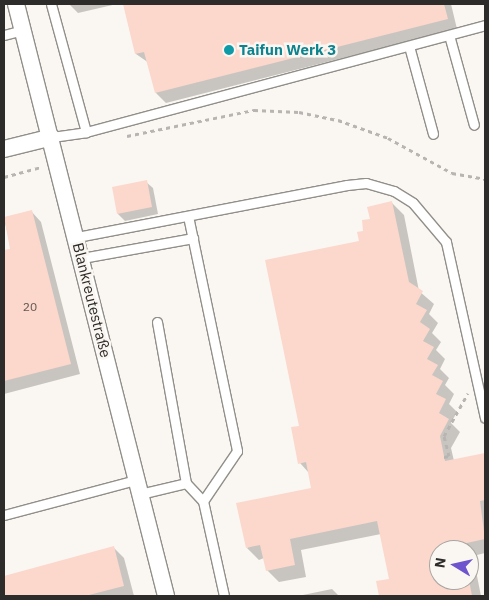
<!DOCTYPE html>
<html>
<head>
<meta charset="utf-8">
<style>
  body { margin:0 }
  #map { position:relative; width:489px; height:600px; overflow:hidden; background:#faf7f2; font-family:"IBM Plex Sans",sans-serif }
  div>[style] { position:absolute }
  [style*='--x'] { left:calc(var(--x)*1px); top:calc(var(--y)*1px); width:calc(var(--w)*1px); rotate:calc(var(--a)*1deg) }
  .shadow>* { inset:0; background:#0003 }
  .building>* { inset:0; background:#fbd7cc }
  .path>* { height:3px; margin-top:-1.5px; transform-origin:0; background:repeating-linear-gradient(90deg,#b7b4b1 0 4px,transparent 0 8px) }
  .roads { filter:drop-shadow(1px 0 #928f8a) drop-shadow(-1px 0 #928f8a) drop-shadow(0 1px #928f8a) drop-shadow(0 -1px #928f8a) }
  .lane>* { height:9px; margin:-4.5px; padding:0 4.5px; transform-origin:4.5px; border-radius:4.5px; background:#fff }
  .street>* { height:16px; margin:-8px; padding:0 8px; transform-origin:8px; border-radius:8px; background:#fff }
  .dots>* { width:14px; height:14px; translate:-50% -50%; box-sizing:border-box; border:2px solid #faf7f2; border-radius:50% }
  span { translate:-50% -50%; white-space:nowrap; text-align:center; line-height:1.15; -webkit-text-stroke:5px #faf7f2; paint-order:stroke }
  .number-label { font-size:12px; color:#615753 }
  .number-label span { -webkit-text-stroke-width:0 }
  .culture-label { font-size:15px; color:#0d838f; font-weight:700 }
  .left { translate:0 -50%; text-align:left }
  .street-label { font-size:15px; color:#2e2c2b }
  .frame { position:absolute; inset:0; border:5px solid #2e2c2b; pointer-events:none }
  .north { position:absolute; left:429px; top:540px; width:50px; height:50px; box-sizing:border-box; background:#faf7f2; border:1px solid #a8a6a2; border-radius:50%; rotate:279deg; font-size:14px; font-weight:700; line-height:20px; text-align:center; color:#2e2c2b }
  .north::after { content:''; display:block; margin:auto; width:18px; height:22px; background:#6e54cd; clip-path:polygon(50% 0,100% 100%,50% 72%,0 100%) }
</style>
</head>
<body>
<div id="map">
  <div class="shadow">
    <i style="clip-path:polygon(69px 4px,117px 4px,78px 13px)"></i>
    <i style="clip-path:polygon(124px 4px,451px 4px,457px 29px,166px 103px,156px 93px,149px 63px,136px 54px)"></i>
    <i style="clip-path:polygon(146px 182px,153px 188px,158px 214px,125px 221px,118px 214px,113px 188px)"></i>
    <i style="clip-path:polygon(evenodd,392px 203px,404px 215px,419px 291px,434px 304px,429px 314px,438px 323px,432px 333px,441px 342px,436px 350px,445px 359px,440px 369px,449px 378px,445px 385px,454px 394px,449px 404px,457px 412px,451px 423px,460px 432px,451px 448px,454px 461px,485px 454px,485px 553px,473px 556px,481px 596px,380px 596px,377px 582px,390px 580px,381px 534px,301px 550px,306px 577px,279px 582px,267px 570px,264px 558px,259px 560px,247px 548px,312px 489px,309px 473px,300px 463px,300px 426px,360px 242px,372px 220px,392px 203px,439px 550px,469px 550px,469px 580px,439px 580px,439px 550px)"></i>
    <i style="clip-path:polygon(31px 211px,41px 222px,80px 374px,4px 394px,4px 252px,12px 250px,4px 219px)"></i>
    <i style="clip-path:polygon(114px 548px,124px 558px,134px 596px,4px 596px,4px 577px)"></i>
    <i style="clip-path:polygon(332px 589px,339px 596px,298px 596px)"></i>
  </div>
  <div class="building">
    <i style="clip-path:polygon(123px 4px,444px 4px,448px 19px,155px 93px,144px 52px,135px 54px)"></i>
    <i style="clip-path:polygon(147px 180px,152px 207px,117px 214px,112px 187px)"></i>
    <i style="clip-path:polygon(392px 201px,409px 282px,423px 291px,416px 304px,427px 310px,420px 322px,430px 329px,423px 341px,434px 347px,427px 359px,438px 365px,432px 375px,443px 381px,436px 394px,446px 399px,439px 413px,449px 419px,440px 436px,445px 461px,485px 453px,485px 500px,480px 501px,485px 539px,462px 544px,463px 550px,439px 550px,439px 580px,469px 580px,472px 596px,379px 596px,376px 581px,389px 579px,377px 521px,290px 539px,295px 565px,266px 571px,260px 545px,246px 548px,236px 503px,311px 488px,306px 462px,298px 464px,291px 427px,299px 426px,265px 260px,359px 241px,357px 232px,363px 231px,362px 220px,370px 219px,367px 207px)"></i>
    <i style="clip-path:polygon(32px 210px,71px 364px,4px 381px,4px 250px,10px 249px,4px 217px)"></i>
    <i style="clip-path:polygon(114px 546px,124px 586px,85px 596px,4px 596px,4px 576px)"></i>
  </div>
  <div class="path">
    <i style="--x:127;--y:136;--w:130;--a:-11.6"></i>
    <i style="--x:254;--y:110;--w:45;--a:2.5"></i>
    <i style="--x:299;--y:112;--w:40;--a:12"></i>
    <i style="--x:338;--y:120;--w:53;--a:19.8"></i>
    <i style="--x:388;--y:138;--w:73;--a:28.7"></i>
    <i style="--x:452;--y:173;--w:34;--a:10"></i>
    <i style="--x:4;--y:177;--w:38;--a:-15"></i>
    <i style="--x:444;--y:457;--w:5;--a:-11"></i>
    <i style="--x:449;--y:456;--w:21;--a:-104"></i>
    <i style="--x:444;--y:436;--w:49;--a:-60.8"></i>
  </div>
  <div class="roads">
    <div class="lane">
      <i style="--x:51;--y:4;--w:133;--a:74.7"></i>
      <i style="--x:4;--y:35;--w:20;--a:-15"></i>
      <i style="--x:449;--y:35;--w:93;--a:74.5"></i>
      <i style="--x:409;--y:46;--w:91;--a:74.7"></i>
      <i style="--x:52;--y:137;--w:34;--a:-8"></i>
      <i style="--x:86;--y:132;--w:413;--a:-15"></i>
      <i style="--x:188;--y:216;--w:240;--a:78.2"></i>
      <i style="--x:237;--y:451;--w:60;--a:124.2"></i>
      <i style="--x:203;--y:501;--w:97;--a:77.5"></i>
      <i style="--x:77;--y:237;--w:275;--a:-10.9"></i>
      <i style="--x:347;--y:185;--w:19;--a:-6"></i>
      <i style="--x:366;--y:183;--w:29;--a:16"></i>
      <i style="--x:394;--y:191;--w:22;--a:32"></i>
      <i style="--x:413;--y:203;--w:51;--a:49.8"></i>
      <i style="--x:446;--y:242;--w:180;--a:77.5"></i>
      <i style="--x:82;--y:258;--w:113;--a:-10.2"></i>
      <i style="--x:157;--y:322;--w:164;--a:79.8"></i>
      <i style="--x:140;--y:494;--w:47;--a:-13.4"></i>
      <i style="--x:186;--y:483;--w:25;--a:47"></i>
      <i style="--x:4;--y:515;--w:137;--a:-14.9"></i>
    </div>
    <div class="street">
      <i style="--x:16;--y:4;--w:611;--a:75.78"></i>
      <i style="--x:4;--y:149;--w:49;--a:-14"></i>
    </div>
  </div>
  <div class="dots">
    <i style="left:229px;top:50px;background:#0f9aa8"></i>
  </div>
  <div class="number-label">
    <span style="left:30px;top:307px">20</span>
  </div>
  <div class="culture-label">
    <span class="left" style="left:239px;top:50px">Taifun Werk 3</span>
  </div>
  <div class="street-label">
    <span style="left:92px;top:300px;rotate:76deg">Blankreutestraße</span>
  </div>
  <div class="frame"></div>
  <div class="north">N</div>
</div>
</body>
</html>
